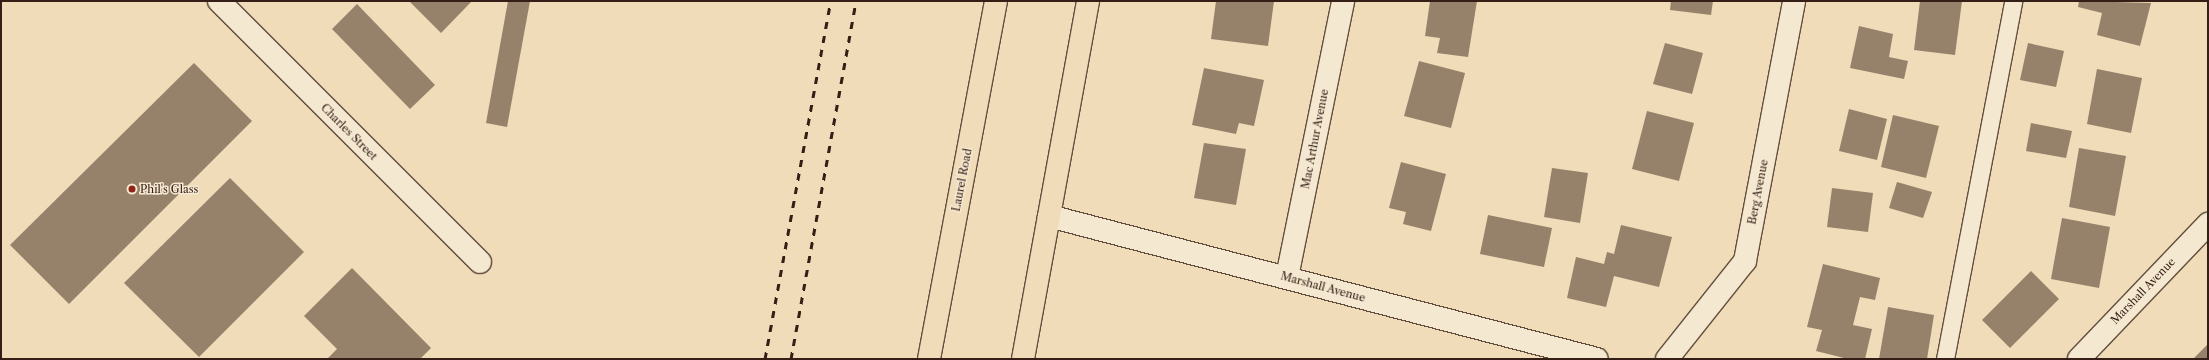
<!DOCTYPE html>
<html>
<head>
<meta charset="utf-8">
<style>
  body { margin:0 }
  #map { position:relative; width:2209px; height:360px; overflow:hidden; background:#f0dcb8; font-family:"Libre Caslon Text",serif }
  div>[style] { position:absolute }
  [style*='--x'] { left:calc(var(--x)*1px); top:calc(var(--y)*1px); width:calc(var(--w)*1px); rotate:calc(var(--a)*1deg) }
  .building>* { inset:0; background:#96816a }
  .roads { filter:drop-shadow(1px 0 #634e3e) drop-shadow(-1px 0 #634e3e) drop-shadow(0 1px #634e3e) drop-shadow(0 -1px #634e3e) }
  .lane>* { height:17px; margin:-8.5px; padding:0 8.5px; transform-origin:8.5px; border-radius:8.5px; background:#f5e8d1 }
  .street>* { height:22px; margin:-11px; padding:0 11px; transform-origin:11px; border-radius:11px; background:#f5e8d1 }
  .primary>* { height:22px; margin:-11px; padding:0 11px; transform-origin:11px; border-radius:11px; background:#f0dcb8 }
  .rail>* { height:3px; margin-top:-1.5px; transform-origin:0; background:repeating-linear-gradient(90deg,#341e15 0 7px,transparent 0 14px) }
  .dots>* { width:11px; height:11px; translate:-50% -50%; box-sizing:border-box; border:2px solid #f5e8d1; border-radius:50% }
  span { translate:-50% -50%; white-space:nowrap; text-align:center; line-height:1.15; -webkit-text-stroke:3px #f5e8d1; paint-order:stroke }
  .street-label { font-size:11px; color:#341e15 }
  .poi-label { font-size:11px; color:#341e15 }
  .left { translate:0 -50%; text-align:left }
  .frame { position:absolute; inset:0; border:2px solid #341e15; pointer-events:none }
</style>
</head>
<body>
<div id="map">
  <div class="building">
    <i style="clip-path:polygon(409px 1px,472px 1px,441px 33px)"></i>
    <i style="clip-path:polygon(508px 1px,530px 1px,507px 127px,486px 123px)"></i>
    <i style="clip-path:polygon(1216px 1px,1274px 1px,1268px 46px,1211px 39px)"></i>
    <i style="clip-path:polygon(1430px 1px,1477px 1px,1468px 57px,1437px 53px,1440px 38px,1425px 36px)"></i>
    <i style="clip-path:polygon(1671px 1px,1713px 1px,1711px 15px,1670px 10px)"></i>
    <i style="clip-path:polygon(1920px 1px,1962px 1px,1955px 55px,1914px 50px)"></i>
    <i style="clip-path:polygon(2079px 1px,2151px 3px,2140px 46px,2097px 35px,2102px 13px,2078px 7px)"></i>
    <i style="clip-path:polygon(357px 4px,435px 85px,410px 109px,332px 29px)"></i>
    <i style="clip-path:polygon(1859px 26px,1893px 34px,1889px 57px,1908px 61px,1904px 79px,1850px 68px)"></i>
    <i style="clip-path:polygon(1665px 43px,1703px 53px,1692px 94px,1653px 84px)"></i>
    <i style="clip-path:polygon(2028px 43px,2064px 51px,2056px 87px,2020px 80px)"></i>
    <i style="clip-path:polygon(1419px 61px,1465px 73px,1451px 128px,1404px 116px)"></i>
    <i style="clip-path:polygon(194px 63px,252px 121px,69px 304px,10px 245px)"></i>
    <i style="clip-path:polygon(1204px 68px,1264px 80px,1254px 126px,1239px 123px,1236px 134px,1192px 125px)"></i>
    <i style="clip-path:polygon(2097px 69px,2142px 78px,2131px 133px,2087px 124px)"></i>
    <i style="clip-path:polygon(1849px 109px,1887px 119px,1877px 160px,1839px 151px)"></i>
    <i style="clip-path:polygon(1647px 111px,1694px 123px,1679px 181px,1632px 169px)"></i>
    <i style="clip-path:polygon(1893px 115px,1939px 126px,1926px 178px,1881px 167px)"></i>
    <i style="clip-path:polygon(2031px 123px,2072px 131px,2066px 158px,2026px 151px)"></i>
    <i style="clip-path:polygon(1204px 143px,1246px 149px,1236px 205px,1194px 198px)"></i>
    <i style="clip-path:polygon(2079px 148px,2126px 156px,2115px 216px,2069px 207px)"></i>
    <i style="clip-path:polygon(1401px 162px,1446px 174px,1431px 231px,1403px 224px,1406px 212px,1389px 208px)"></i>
    <i style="clip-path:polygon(1552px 168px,1588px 173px,1580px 223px,1544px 217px)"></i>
    <i style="clip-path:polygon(230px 178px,304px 252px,199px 357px,124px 283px)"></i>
    <i style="clip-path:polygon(1897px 182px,1932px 192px,1923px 218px,1889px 208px)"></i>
    <i style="clip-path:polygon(1832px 188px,1873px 193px,1868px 232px,1827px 227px)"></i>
    <i style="clip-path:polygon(1488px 215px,1552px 228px,1544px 267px,1480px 254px)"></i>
    <i style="clip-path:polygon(2062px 218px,2110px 227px,2099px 288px,2051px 279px)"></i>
    <i style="clip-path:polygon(1621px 225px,1672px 237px,1659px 287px,1614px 276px,1606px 307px,1567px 298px,1576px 257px,1604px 264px,1607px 252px,1614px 254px)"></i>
    <i style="clip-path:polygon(1823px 264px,1880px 278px,1875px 300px,1860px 297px,1853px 325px,1872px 329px,1865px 359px,1848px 359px,1816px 351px,1822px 330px,1807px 327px)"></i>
    <i style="clip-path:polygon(352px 268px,431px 348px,420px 359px,327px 359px,337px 349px,304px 316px)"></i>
    <i style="clip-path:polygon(2031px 271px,2059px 299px,2010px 348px,1982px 320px)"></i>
    <i style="clip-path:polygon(1888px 307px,1934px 315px,1927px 359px,1879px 359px)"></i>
    <i style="clip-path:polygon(2208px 344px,2208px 359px,2193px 359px)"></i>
  </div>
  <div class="roads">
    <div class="lane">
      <i style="--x:1945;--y:359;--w:364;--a:-79.2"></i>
    </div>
    <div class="street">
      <i style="--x:219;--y:1;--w:369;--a:45"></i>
      <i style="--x:1049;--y:216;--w:566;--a:14.63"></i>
      <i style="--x:1287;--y:277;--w:282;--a:-78.5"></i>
      <i style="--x:1667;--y:359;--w:125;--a:-51.5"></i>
      <i style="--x:1745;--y:261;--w:265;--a:-79.3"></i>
      <i style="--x:2079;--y:359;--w:187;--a:-46.3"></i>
    </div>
    <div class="primary">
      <i style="--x:929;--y:359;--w:364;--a:-79.4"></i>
      <i style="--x:1023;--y:359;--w:364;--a:-79.7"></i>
    </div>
  </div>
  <div class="rail">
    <i style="--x:765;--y:359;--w:364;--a:-79.6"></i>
    <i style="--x:791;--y:359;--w:364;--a:-79.7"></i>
  </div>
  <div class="dots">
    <i style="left:132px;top:189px;background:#8f2418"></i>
  </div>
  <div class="street-label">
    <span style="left:349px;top:132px;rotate:45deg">Charles Street</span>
    <span style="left:1315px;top:139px;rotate:-79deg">Mac Arthur Avenue</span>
    <span style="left:962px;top:180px;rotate:-79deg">Laurel Road</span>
    <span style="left:1758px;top:192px;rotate:-79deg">Berg Avenue</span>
    <span style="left:1323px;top:287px;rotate:15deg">Marshall Avenue</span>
    <span style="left:2143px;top:291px;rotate:-46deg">Marshall Avenue</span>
  </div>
  <div class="poi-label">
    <span class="left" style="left:140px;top:189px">Phil's Glass</span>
  </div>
  <div class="frame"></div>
</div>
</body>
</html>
